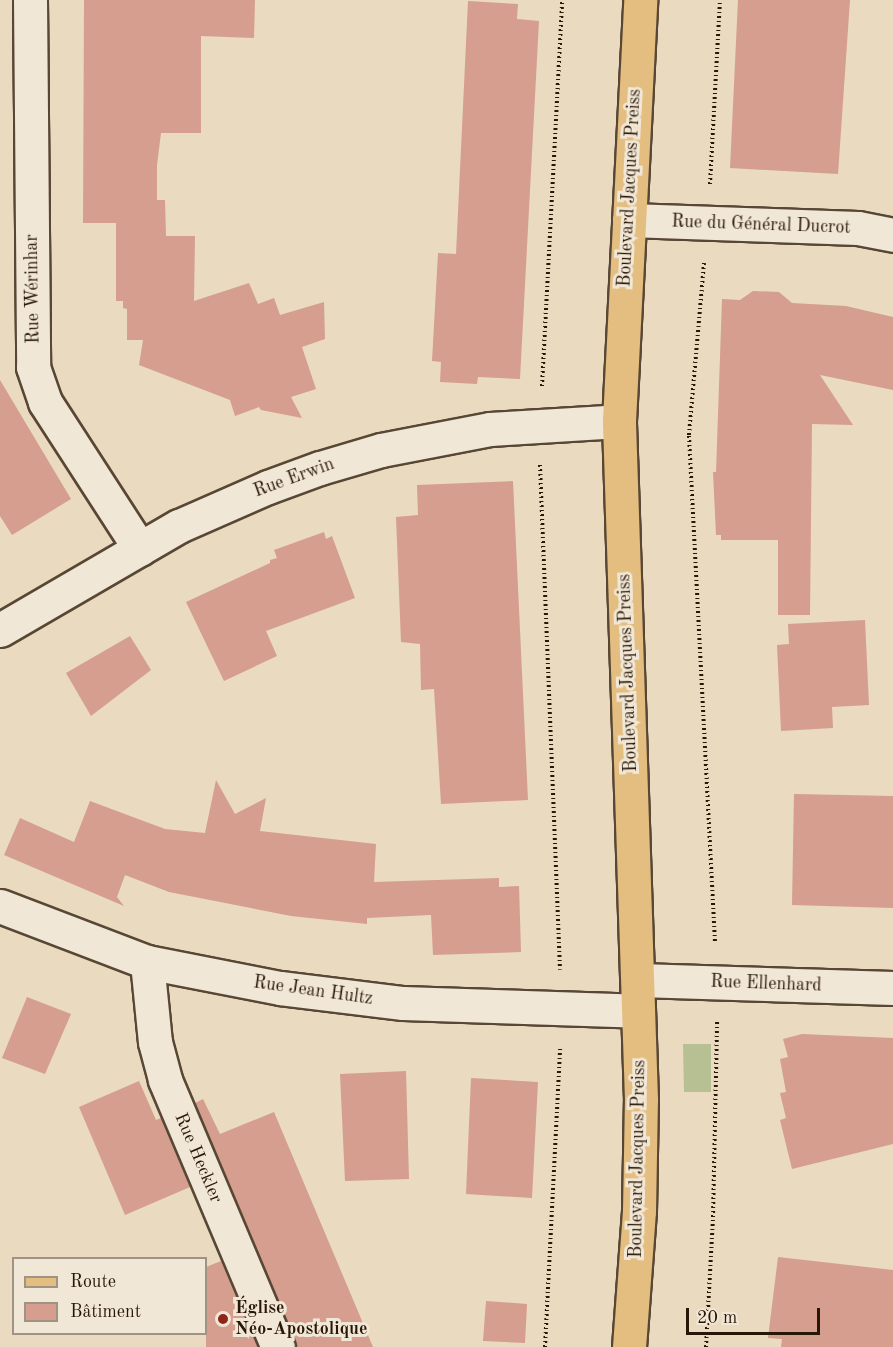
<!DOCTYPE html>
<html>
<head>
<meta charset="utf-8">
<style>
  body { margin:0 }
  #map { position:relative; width:893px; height:1347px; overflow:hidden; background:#e9dac0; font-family:"Old Standard TT",serif }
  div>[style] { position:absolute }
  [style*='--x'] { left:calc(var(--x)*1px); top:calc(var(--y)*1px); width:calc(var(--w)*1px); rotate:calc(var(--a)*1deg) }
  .green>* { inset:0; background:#b6c092 }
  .building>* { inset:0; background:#d59e8e }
  .path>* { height:4px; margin-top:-2px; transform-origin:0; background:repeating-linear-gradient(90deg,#281606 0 1.5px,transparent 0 4.5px) }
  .roads { filter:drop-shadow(2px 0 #584734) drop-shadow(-2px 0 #584734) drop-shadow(0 2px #584734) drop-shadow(0 -2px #584734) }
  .minor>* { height:33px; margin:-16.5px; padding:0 16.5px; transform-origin:16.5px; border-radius:16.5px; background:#f1e7d6 }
  .major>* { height:33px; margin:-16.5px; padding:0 16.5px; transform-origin:16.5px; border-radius:16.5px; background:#e4bd80 }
  .dots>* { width:16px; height:16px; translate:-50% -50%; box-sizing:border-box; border:3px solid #f1e7d6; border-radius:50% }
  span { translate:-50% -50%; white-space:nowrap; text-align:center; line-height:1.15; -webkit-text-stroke:6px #f1e7d6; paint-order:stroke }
  .street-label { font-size:18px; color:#281606 }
  .poi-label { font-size:18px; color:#281606; font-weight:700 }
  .left { translate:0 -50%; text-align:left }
  .legend { position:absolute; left:12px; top:1257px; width:195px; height:78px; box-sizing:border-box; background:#f1e7d6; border:2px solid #a19383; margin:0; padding:8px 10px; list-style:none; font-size:18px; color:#281606 }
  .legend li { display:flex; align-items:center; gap:12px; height:30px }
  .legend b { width:30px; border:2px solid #a19383 }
  .scale { position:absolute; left:686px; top:1308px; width:134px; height:27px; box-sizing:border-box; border:3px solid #281606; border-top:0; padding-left:8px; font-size:18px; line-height:21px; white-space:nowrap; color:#281606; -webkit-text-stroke:4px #f1e7d6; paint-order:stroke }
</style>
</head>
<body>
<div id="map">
  <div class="green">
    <i style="clip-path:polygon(683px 1044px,711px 1044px,711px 1092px,684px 1092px)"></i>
  </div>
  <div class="building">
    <i style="clip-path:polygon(84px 0,255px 0,254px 38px,201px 36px,201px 133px,161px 133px,157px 165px,157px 200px,165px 200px,166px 236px,195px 236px,194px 301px,249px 283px,258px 304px,274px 298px,280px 315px,324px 302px,325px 339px,302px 347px,316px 389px,291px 397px,302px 418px,261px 410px,259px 407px,235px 416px,230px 400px,139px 365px,143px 340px,127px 340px,127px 309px,123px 308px,123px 301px,116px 301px,116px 223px,83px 223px)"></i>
    <i style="clip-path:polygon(738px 0,850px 0,838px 174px,730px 168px)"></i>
    <i style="clip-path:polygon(468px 1px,518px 4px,517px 19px,539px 21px,520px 379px,478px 377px,477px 384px,440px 382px,441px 362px,432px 361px,438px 253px,456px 254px)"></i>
    <i style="clip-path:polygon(753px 291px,779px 292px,792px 303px,846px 306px,893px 317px,893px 390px,820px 375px,853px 425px,812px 424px,810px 615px,778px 615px,778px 540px,721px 540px,721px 535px,716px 535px,713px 472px,716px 472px,722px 299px,740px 300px)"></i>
    <i style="clip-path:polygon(0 380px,71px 499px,12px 535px,0 516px)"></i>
    <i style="clip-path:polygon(513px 481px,528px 800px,441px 804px,434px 689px,421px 690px,420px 644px,401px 642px,396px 517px,418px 515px,417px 485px)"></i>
    <i style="clip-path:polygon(324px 532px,326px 539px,332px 536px,355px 598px,266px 631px,277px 656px,224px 681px,186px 602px,270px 563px,270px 560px,277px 558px,274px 550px)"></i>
    <i style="clip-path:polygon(865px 620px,869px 705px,832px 707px,833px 728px,781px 731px,777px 645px,789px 644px,788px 624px)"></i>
    <i style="clip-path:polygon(130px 636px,151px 670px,91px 716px,66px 673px)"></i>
    <i style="clip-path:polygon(216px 780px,235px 814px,266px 798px,260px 831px,376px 844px,374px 882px,499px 878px,499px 887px,519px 886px,521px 952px,433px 955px,431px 915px,367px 918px,367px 924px,291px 916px,169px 892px,125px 875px,117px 897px,124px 906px,4px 855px,20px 818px,74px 842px,90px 801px,165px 829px,205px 833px)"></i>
    <i style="clip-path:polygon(794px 794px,893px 796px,893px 908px,792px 905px)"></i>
    <i style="clip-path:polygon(27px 997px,71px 1014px,45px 1074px,2px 1058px)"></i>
    <i style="clip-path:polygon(802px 1034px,893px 1038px,893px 1144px,792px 1169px,780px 1120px,786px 1118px,780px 1093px,786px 1092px,780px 1059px,788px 1057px,783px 1039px)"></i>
    <i style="clip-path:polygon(406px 1071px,409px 1179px,345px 1181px,340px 1074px)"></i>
    <i style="clip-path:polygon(471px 1078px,538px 1082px,532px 1198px,466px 1194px)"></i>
    <i style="clip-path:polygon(139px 1081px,156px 1120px,161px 1118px,190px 1187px,125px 1215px,79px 1107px)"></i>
    <i style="clip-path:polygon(203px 1099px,220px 1134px,274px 1112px,373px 1347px,296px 1347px,195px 1103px)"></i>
    <i style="clip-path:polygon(778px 1257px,893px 1270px,893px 1347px,781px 1347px,782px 1339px,768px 1338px)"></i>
    <i style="clip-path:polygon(221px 1261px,258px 1347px,206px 1347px,206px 1267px)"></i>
    <i style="clip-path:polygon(486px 1301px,527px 1304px,525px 1343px,483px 1341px)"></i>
  </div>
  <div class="path">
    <i style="--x:710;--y:184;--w:184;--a:-86.9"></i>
    <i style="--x:704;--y:263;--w:174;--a:95"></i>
    <i style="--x:689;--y:436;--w:507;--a:87.06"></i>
    <i style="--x:542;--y:386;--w:387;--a:-87"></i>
    <i style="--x:540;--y:465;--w:505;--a:87.73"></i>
    <i style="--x:545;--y:1347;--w:300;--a:-87.1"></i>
    <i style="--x:706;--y:1347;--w:130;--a:-86.9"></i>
    <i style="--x:713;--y:1217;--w:196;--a:-88.8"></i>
  </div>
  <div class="roads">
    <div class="minor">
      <i style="--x:30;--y:0;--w:367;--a:89.5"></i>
      <i style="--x:33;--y:367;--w:37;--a:71"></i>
      <i style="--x:45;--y:402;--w:175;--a:57.1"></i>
      <i style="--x:629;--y:220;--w:229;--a:2"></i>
      <i style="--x:858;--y:228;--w:36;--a:11"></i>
      <i style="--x:0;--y:630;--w:207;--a:-30.2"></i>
      <i style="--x:179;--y:526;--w:97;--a:-23.7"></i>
      <i style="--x:268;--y:487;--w:55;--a:-20.1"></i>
      <i style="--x:320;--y:468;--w:64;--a:-16.4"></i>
      <i style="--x:381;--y:450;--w:111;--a:-10.9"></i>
      <i style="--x:490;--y:429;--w:129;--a:-3.5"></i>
      <i style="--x:0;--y:906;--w:157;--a:20.9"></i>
      <i style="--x:147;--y:962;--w:136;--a:11.1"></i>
      <i style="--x:280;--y:988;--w:124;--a:7"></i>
      <i style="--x:403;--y:1003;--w:235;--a:1.9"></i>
      <i style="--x:147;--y:962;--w:80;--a:84.3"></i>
      <i style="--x:155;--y:1042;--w:39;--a:75"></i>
      <i style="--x:165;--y:1080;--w:290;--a:67.1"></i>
      <i style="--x:639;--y:980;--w:254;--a:1.8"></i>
    </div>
    <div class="major">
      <i style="--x:629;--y:1347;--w:136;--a:-85.8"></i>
      <i style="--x:639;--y:1211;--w:111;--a:-89"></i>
      <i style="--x:641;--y:1100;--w:679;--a:-91.86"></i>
      <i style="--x:619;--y:421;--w:422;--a:-87.1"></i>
    </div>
  </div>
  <div class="dots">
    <i style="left:223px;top:1319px;background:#8f2418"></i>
  </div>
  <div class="street-label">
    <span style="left:630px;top:188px;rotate:-87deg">Boulevard Jacques Preiss</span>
    <span style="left:761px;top:225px;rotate:2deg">Rue du Général Ducrot</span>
    <span style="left:33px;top:289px;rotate:-91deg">Rue Wérinhar</span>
    <span style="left:294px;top:478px;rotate:-20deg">Rue Erwin</span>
    <span style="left:628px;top:673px;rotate:-92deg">Boulevard Jacques Preiss</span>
    <span style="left:766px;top:984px;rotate:2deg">Rue Ellenhard</span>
    <span style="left:313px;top:991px;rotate:8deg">Rue Jean Hultz</span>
    <span style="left:198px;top:1158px;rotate:67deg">Rue Heckler</span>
    <span style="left:638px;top:1159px;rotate:-89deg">Boulevard Jacques Preiss</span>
  </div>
  <div class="poi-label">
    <span class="left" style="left:235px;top:1319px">Église<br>Néo-Apostolique</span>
  </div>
  <ul class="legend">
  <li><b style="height:8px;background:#e4bd80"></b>Route</li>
  <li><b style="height:16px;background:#d59e8e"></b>Bâtiment</li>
  </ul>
  <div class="scale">20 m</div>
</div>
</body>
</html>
